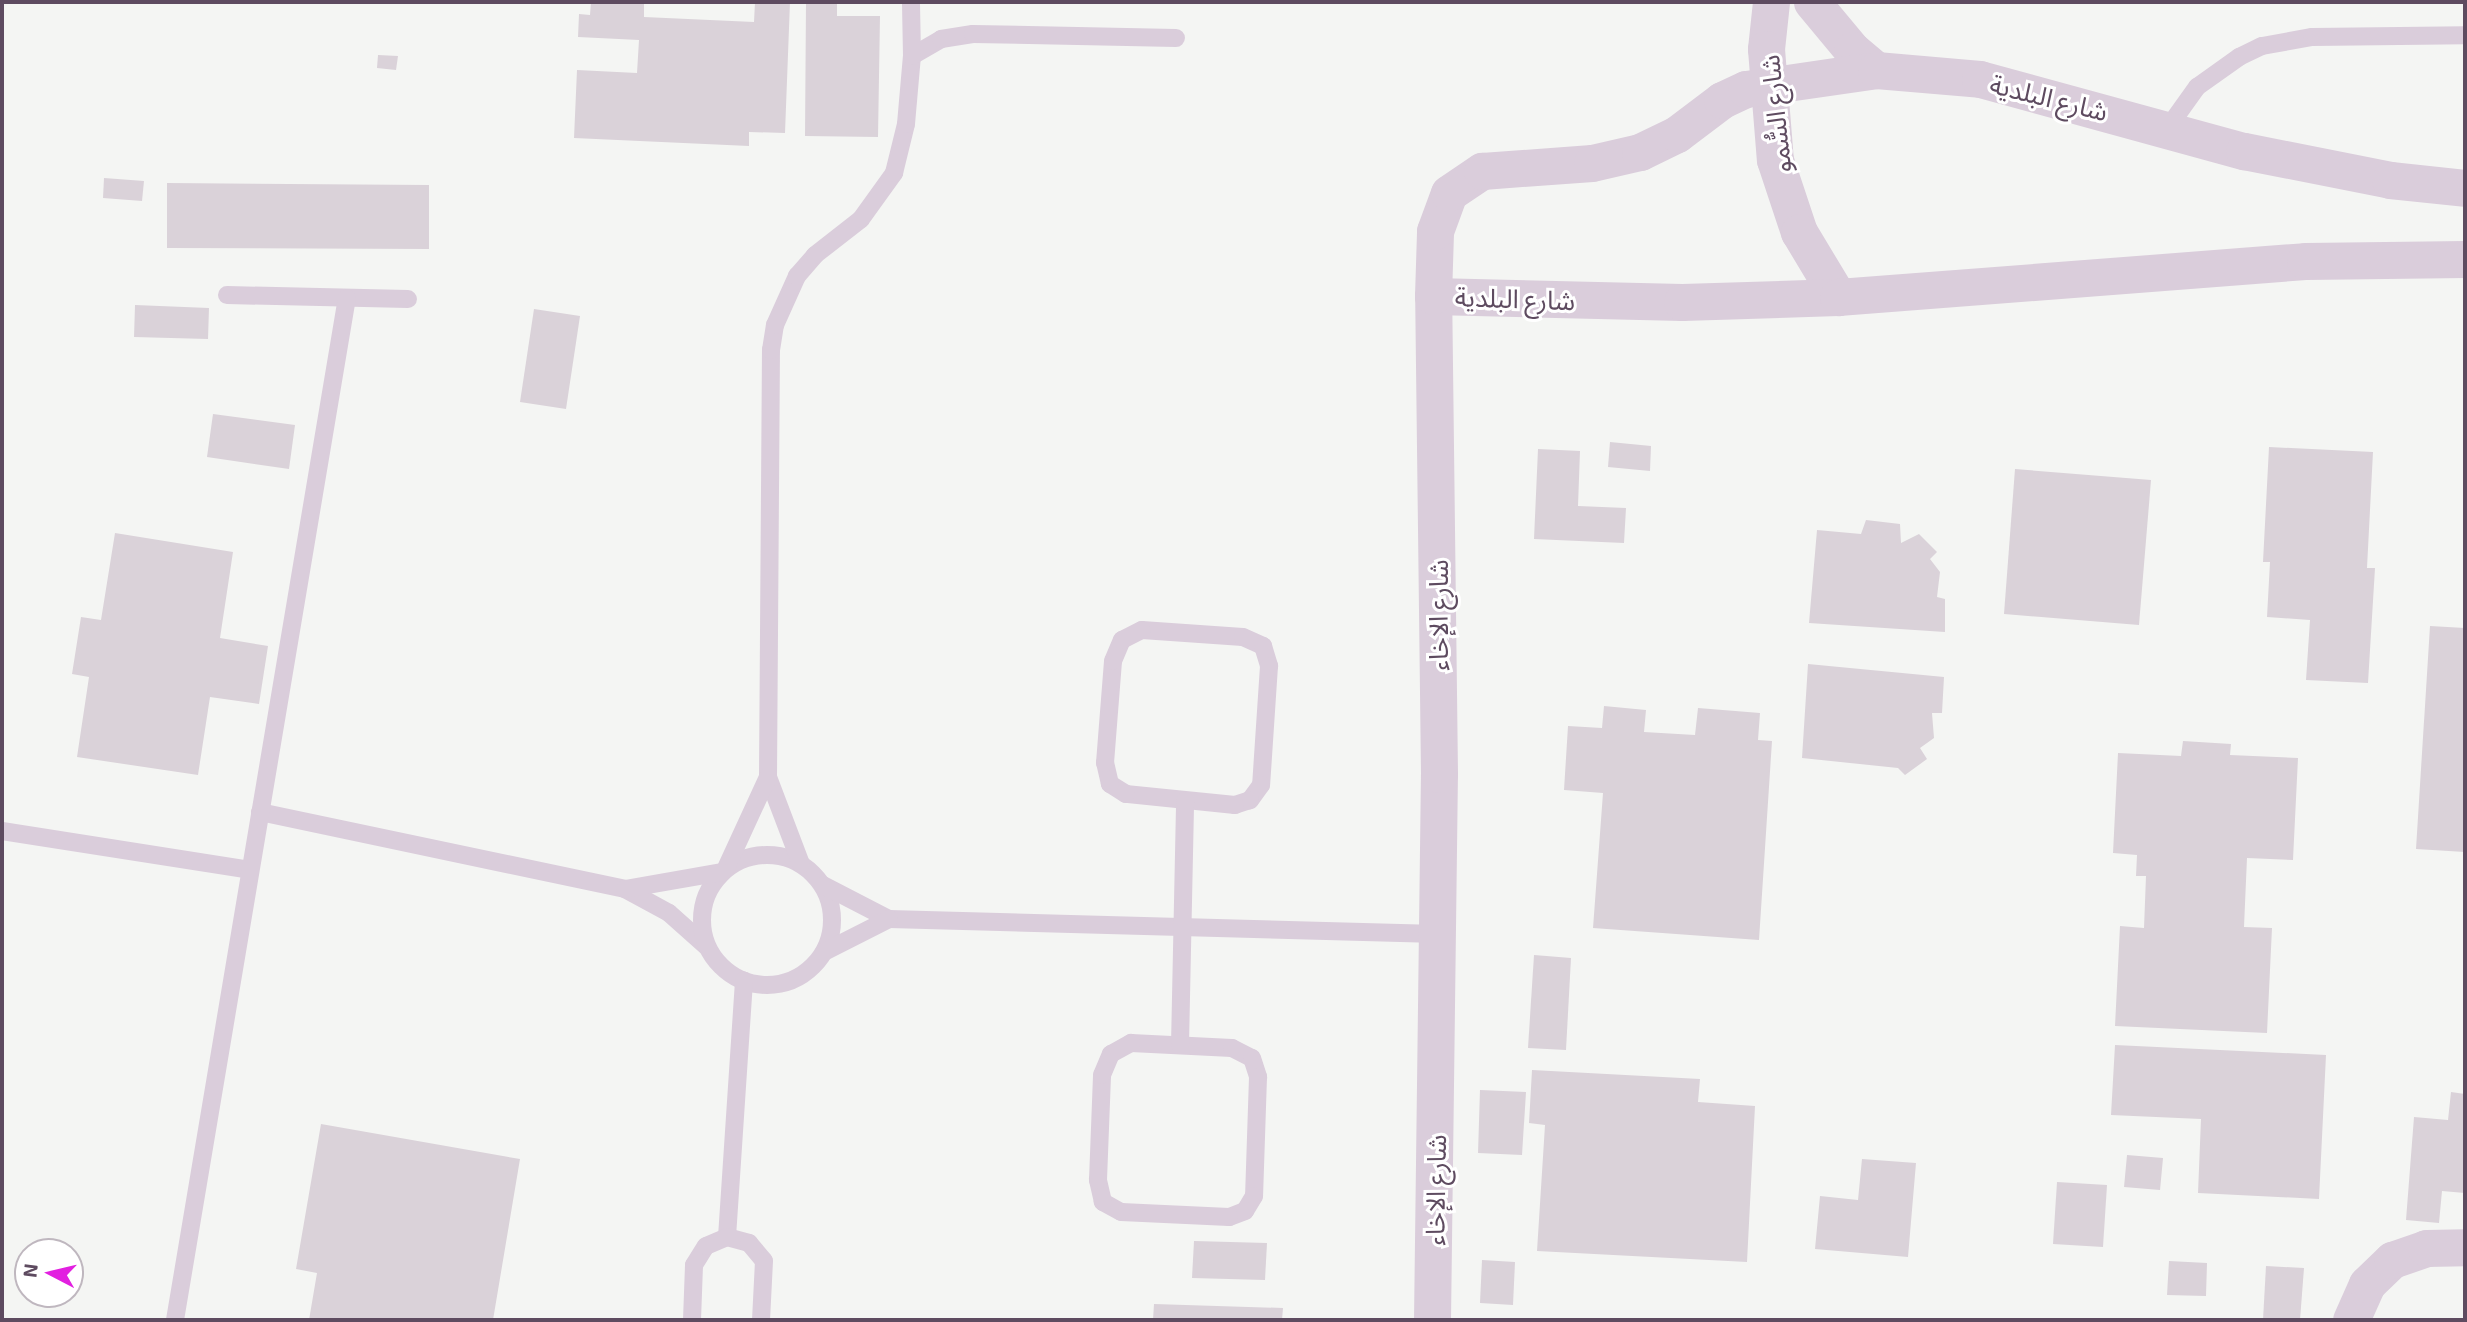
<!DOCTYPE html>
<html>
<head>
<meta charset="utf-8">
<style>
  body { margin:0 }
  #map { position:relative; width:2467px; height:1322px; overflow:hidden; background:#f4f5f3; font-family:"Exo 2","Noto Sans Arabic",sans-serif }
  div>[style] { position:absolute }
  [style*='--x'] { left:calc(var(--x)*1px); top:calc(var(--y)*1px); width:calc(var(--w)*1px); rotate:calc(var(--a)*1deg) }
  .building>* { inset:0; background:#dad2d9 }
  .lane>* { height:18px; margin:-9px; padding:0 9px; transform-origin:9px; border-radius:9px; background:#dacddb }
  .lane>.ring { margin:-9px; padding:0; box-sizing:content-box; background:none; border:18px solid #dacddb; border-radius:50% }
  .street>* { height:37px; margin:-18.5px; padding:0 18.5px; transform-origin:18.5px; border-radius:18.5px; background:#dacddb }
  span { translate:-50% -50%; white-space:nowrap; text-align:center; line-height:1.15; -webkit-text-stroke:6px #fff; paint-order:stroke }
  .street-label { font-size:26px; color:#5e4b60 }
  .frame { position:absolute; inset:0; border:4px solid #5e4b60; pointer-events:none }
  .north { position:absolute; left:14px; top:1238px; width:70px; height:70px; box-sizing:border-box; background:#fff; border:2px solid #bfb7bf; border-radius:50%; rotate:277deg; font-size:19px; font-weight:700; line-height:28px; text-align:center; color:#5e4b60 }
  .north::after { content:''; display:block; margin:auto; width:24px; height:32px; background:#e220e0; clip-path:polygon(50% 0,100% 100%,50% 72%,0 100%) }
</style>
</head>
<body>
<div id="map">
  <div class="building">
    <i style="clip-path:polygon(591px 2px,644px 2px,644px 17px,754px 22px,755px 2px,790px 2px,785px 133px,749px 132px,749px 146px,574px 138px,577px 70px,637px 73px,639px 40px,578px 37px,579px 14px,590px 15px)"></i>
    <i style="clip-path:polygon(806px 2px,837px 2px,837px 16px,880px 16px,878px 137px,805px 136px)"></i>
    <i style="clip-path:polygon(378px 55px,398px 56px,396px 70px,377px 68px)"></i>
    <i style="clip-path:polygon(104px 178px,144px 181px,142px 201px,103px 198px)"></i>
    <i style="clip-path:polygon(167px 183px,429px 185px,429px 249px,167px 248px)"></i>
    <i style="clip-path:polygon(135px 305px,209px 308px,208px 339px,134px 337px)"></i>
    <i style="clip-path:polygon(534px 309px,580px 316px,566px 409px,520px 402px)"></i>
    <i style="clip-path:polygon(213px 414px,295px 425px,289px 469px,207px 457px)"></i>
    <i style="clip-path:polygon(1610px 442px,1651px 446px,1650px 471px,1608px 467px)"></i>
    <i style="clip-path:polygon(2269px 447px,2373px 452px,2367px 568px,2375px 568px,2368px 683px,2306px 680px,2310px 620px,2267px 617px,2270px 562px,2263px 562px)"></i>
    <i style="clip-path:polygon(1538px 449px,1580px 451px,1578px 506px,1626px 508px,1624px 543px,1534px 539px)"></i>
    <i style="clip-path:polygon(2015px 469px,2151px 480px,2139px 625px,2004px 614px)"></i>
    <i style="clip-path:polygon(1866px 520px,1900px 524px,1901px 543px,1919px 534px,1937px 552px,1930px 559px,1940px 572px,1937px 597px,1945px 599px,1945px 632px,1809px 623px,1817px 530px,1861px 534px)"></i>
    <i style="clip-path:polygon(115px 533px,233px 552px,220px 638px,268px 646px,259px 704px,210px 697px,198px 775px,77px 757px,89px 677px,72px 674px,81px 617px,101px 620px)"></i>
    <i style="clip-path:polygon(2430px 626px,2465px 628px,2465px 852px,2416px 849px)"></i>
    <i style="clip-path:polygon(1808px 664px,1944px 677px,1942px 713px,1932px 713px,1934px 738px,1920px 748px,1927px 759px,1905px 775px,1898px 768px,1802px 758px)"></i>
    <i style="clip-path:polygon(1604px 706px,1646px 710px,1644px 732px,1695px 735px,1698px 708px,1760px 713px,1758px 740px,1772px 741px,1759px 940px,1593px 928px,1603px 793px,1564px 790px,1568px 726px,1602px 728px)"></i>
    <i style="clip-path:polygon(2183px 741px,2231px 744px,2230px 755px,2298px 758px,2293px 860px,2247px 858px,2244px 927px,2272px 928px,2267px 1033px,2115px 1026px,2120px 926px,2144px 928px,2146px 876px,2136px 876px,2137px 855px,2113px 853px,2118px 753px,2181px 756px)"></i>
    <i style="clip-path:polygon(1534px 955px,1571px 958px,1566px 1050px,1528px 1048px)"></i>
    <i style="clip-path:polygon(2115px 1045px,2326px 1055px,2319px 1199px,2198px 1193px,2201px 1119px,2111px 1115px)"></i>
    <i style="clip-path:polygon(1532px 1070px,1700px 1079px,1698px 1102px,1755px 1106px,1747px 1262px,1537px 1251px,1545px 1125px,1529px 1123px)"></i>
    <i style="clip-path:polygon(1480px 1090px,1526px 1092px,1522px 1155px,1478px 1153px)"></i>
    <i style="clip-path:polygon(2451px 1092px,2465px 1094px,2465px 1193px,2442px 1191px,2439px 1223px,2406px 1220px,2414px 1117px,2448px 1120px)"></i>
    <i style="clip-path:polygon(321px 1124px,520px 1159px,493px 1320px,309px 1320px,317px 1273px,296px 1269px)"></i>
    <i style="clip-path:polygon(2127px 1155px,2163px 1158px,2160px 1190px,2124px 1187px)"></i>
    <i style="clip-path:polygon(1862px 1159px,1916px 1163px,1908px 1257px,1815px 1249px,1820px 1196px,1858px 1200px)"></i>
    <i style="clip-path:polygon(2057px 1182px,2107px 1185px,2103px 1247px,2053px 1244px)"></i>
    <i style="clip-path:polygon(1194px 1241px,1267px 1243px,1265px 1280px,1192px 1278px)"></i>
    <i style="clip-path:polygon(1482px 1260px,1515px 1262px,1513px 1305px,1480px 1303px)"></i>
    <i style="clip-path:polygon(2169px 1261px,2207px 1263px,2206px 1296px,2167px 1295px)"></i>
    <i style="clip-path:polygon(2266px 1266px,2304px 1268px,2300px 1320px,2263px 1320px)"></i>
    <i style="clip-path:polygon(1154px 1304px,1283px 1308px,1282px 1320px,1153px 1320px)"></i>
  </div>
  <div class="lane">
    <i style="--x:912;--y:56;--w:34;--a:-30"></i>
    <i style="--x:941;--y:39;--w:32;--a:-9"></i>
    <i style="--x:973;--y:34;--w:203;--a:1.1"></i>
    <i style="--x:2167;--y:129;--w:52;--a:-54.5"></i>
    <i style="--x:2197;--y:87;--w:52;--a:-35.5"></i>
    <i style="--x:2239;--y:57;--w:25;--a:-26"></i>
    <i style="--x:2262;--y:46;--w:51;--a:-10.2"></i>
    <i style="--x:2312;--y:37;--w:153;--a:-0.7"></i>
    <i style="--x:227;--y:295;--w:181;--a:1.3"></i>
    <i style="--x:1142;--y:630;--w:101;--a:4"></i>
    <i style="--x:1243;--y:637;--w:22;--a:24"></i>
    <i style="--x:1263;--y:646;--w:21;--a:73"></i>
    <i style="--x:1269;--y:666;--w:119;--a:93.8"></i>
    <i style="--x:1261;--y:785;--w:19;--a:126"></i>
    <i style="--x:1250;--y:800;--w:16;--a:162"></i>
    <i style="--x:1235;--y:805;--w:110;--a:-174.2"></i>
    <i style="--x:1126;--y:794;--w:19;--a:-148"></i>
    <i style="--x:1110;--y:784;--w:22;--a:-103"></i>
    <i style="--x:1105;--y:763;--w:102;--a:-85.5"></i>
    <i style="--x:1113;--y:661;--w:23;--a:-67"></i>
    <i style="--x:1122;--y:640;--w:22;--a:-27"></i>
    <i style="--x:260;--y:812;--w:373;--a:11.9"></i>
    <i style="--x:625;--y:889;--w:50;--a:28.6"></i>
    <i style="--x:669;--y:913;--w:50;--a:41.7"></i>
    <i style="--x:2;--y:831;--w:251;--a:8.9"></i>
    <i class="ring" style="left:702px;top:855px;width:112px;height:112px"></i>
    <i style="--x:801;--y:864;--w:93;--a:-110.8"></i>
    <i style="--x:768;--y:777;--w:427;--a:-89.6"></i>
    <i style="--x:771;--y:350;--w:25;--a:-81"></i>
    <i style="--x:775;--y:325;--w:54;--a:-65.8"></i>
    <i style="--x:797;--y:276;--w:28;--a:-49"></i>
    <i style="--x:815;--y:255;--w:58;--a:-38"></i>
    <i style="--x:861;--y:219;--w:57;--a:-54.3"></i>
    <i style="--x:894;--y:173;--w:50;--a:-76.2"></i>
    <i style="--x:906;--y:124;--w:68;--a:-85"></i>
    <i style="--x:912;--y:56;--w:54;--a:-91.1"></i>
    <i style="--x:727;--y:866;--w:98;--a:-65.3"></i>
    <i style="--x:823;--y:885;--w:74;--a:27.3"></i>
    <i style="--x:889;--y:919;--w:549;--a:1.57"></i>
    <i style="--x:625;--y:889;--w:98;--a:-9.9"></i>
    <i style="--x:824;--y:952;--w:73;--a:-26.9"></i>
    <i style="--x:1131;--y:1043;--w:101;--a:2.8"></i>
    <i style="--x:1232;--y:1048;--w:22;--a:27"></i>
    <i style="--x:1252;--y:1058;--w:20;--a:72"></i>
    <i style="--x:1258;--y:1077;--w:119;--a:91.9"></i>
    <i style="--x:1254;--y:1196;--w:17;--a:121"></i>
    <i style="--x:1245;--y:1211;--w:17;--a:159"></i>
    <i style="--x:1229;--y:1217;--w:108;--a:-177.3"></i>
    <i style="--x:1121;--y:1212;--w:21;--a:-151"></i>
    <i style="--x:1103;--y:1202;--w:23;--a:-103"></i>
    <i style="--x:1098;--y:1180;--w:105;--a:-87.8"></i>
    <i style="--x:1102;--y:1075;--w:23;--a:-67"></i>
    <i style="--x:1111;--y:1054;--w:23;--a:-29"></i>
    <i style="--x:1180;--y:1045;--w:244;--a:-88.8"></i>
    <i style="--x:727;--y:1237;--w:257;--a:-86.2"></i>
    <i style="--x:175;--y:1320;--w:1036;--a:-80.45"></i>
    <i style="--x:692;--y:1320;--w:55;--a:-87.9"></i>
    <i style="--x:694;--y:1265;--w:22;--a:-58"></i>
    <i style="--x:706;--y:1246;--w:23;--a:-23"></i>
    <i style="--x:727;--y:1237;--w:23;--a:15"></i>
    <i style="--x:749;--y:1243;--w:23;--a:50"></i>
    <i style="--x:764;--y:1261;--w:59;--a:92.9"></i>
  </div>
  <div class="street">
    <i style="--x:1771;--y:2;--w:47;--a:96.1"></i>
    <i style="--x:1766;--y:49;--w:111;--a:85.4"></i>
    <i style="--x:1775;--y:160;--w:76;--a:71.6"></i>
    <i style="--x:1799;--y:232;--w:76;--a:59"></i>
    <i style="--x:1812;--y:2;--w:62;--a:50.2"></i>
    <i style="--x:1852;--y:50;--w:31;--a:40"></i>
    <i style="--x:1433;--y:296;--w:249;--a:1.4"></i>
    <i style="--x:1682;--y:302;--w:156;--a:-1.8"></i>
    <i style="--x:1838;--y:297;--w:468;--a:-4.4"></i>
    <i style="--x:2305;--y:261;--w:160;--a:-0.7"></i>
    <i style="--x:1432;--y:1320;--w:546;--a:-89.27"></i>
    <i style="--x:1439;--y:774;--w:478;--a:-90.7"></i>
    <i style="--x:1433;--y:296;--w:65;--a:-88.2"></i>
    <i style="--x:1435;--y:231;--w:40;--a:-69.8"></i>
    <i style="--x:1449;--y:193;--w:40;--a:-34"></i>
    <i style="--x:1482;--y:171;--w:110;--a:-4.2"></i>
    <i style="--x:1592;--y:163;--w:49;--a:-12.9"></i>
    <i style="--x:1640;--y:152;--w:41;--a:-25.9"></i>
    <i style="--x:1677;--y:134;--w:56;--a:-37.1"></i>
    <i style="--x:1722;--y:100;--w:26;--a:-25"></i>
    <i style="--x:1746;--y:89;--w:131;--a:-8.3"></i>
    <i style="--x:1876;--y:70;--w:104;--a:4.9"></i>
    <i style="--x:1980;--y:79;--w:274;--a:15.3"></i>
    <i style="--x:2244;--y:151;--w:149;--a:11.2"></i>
    <i style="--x:2390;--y:180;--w:75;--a:6.1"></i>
    <i style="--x:2351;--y:1320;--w:39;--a:-66"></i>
    <i style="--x:2367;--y:1284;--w:35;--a:-44"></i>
    <i style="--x:2392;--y:1260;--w:36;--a:-19"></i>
    <i style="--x:2426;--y:1248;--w:39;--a:-1"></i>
  </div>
  <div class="street-label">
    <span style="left:2049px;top:97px;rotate:14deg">شارع البلدية</span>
    <span style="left:1775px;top:114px;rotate:-96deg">شارع السُّمو</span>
    <span style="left:1515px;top:298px;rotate:2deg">شارع البلدية</span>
    <span style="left:1438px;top:615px;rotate:-90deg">شارع الإخاء</span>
    <span style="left:1435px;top:1190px;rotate:-89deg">شارع الإخاء</span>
  </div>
  <div class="frame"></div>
  <div class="north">N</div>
</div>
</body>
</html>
